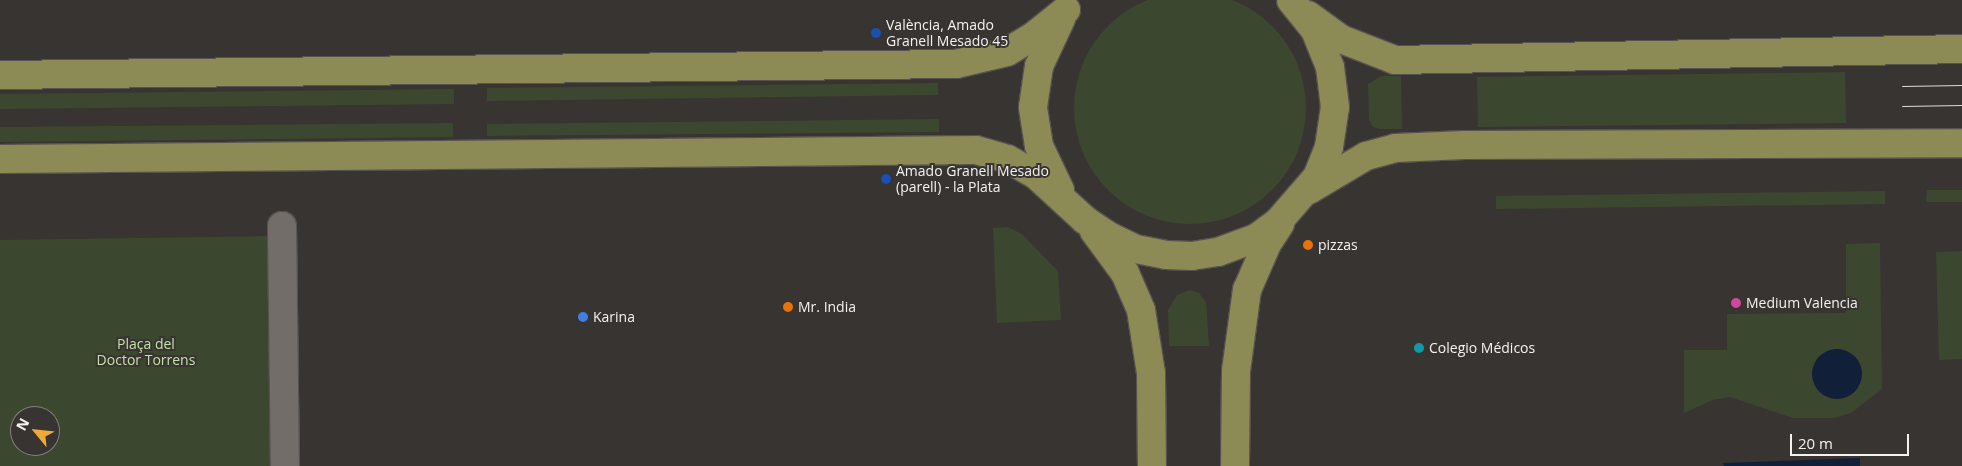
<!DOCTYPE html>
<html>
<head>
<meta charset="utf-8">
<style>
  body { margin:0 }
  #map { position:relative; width:1962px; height:466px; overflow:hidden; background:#383431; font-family:"Open Sans",sans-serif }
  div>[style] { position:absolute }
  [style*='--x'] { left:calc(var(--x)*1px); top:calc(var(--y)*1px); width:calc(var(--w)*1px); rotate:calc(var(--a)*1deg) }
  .green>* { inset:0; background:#3c4730 }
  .round { border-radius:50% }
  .water>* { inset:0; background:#111f39 }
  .roads { filter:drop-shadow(1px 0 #575350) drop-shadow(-1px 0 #575350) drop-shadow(0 1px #575350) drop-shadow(0 -1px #575350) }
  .minor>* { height:28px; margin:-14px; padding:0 14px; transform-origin:14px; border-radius:14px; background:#736d6a }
  .major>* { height:28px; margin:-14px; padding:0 14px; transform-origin:14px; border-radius:14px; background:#8c8a55 }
  .tram>* { height:1px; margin:-0.5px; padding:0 0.5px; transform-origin:0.5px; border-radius:0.5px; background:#dedbd8 }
  .dots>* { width:14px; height:14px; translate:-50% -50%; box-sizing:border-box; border:2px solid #383431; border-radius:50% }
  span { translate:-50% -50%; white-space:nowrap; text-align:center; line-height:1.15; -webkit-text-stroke:4px #383431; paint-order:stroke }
  .poi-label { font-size:14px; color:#f4f1ee }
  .left { translate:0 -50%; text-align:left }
  .park-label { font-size:14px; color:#c4e1a6 }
  .north { position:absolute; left:10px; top:406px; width:50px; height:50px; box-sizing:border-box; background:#383431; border:1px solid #83807d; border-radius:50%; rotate:298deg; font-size:14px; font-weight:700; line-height:20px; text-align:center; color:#f4f1ee }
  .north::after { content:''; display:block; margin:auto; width:18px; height:22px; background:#ebaa39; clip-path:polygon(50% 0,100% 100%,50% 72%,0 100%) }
  .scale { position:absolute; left:1790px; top:434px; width:119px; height:22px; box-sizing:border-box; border:2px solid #f4f1ee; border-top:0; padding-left:6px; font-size:15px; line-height:18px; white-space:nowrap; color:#f4f1ee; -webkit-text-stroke:4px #383431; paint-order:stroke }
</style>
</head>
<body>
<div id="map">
  <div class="green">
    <i class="round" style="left:1074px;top:-8px;width:232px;height:232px"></i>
    <i style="clip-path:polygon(1845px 72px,1846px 123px,1478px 127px,1477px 77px)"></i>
    <i style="clip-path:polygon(1381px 76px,1401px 76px,1402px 129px,1380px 129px,1373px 127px,1369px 120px,1368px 84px)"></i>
    <i style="clip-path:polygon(938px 83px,938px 95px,487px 101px,487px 88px)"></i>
    <i style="clip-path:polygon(454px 89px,454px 104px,0 109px,0 94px)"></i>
    <i style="clip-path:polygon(939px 119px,939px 132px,487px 136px,487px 124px)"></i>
    <i style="clip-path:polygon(453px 123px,453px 137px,0 142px,0 127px)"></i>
    <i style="clip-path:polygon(1927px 190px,1962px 190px,1962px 202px,1926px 202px)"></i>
    <i style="clip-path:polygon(1885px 191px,1885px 204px,1496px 209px,1496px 196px)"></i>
    <i style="clip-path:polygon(1008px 227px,1022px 234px,1058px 271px,1061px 320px,997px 323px,993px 228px)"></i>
    <i style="clip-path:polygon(evenodd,270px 236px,273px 466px,0 466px,0 240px,270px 236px,20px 416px,50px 416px,50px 446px,20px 446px,20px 416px)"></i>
    <i style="clip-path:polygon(1880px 243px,1882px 389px,1851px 413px,1834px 418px,1793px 418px,1730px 397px,1713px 400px,1684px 413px,1684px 350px,1727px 350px,1727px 314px,1846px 313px,1846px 244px)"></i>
    <i style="clip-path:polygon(1962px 251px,1962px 359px,1939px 360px,1936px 252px)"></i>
    <i style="clip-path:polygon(1190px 290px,1199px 293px,1206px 302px,1209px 346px,1169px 346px,1168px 310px,1177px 295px)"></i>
  </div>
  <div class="water">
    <i class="round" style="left:1812px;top:349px;width:50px;height:50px"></i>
    <i style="clip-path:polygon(1860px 458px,1860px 466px,1724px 466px,1723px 463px)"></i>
  </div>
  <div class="roads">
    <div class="minor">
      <i style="--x:282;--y:226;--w:240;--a:89.3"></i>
    </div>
    <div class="major">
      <i style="--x:1308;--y:15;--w:41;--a:36"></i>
      <i style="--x:1341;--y:39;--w:58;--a:21.3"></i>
      <i style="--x:1395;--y:60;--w:567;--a:-1.11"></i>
      <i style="--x:0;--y:75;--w:956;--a:-0.66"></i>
      <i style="--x:956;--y:64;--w:52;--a:-13.2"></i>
      <i style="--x:1007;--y:52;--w:33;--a:-31"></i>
      <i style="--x:1035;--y:35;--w:40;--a:-39"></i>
      <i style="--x:0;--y:159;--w:976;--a:-0.53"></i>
      <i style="--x:976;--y:150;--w:33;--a:16"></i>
      <i style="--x:1008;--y:159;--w:34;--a:30"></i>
      <i style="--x:1037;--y:176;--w:65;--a:42.5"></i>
      <i style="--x:1085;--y:220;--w:29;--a:34"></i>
      <i style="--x:1109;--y:236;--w:30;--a:26"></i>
      <i style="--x:1136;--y:249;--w:31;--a:11"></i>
      <i style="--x:1166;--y:255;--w:26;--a:2"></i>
      <i style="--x:1192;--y:256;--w:26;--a:-9"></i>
      <i style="--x:1218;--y:252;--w:40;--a:-20.2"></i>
      <i style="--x:1256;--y:238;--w:27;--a:-36"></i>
      <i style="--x:1278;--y:222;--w:60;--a:-49.1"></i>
      <i style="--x:1317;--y:177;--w:32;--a:-68"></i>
      <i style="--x:1329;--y:147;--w:40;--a:-81.5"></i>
      <i style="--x:1335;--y:107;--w:40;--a:-97.1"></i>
      <i style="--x:1330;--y:67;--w:40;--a:-112"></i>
      <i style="--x:1315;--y:30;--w:38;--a:-129"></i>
      <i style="--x:1060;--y:190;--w:49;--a:-115.5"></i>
      <i style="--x:1039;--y:146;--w:39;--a:-99"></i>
      <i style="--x:1033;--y:107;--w:41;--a:-81.7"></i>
      <i style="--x:1039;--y:66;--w:52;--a:-64.9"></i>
      <i style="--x:1309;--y:190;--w:66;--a:-30.8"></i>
      <i style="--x:1366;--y:156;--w:30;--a:-15"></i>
      <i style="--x:1395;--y:148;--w:69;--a:-2.5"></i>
      <i style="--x:1464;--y:145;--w:498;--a:-0.2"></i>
      <i style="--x:1094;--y:231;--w:52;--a:53.6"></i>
      <i style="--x:1125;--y:273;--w:40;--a:66.6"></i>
      <i style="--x:1141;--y:310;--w:64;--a:81"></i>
      <i style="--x:1151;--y:373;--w:93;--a:89.4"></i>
      <i style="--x:1235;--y:466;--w:95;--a:-89.4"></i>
      <i style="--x:1236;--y:371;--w:82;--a:-82.3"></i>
      <i style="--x:1247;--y:290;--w:50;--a:-66.5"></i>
      <i style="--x:1267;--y:244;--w:24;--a:-57"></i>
    </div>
  </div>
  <div class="tram">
    <i style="--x:1902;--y:86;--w:60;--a:-1"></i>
    <i style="--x:1902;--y:106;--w:60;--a:-1"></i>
  </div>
  <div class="dots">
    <i style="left:876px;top:33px;background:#1a4fb4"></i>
    <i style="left:886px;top:179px;background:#1a4fb4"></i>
    <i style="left:1308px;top:245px;background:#e8710a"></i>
    <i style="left:1736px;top:303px;background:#d1479c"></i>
    <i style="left:788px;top:307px;background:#e8710a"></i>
    <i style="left:583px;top:317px;background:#3f7fe0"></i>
    <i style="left:1419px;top:348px;background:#0f9aa8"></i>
  </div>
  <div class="poi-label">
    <span class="left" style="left:886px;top:33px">València, Amado<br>Granell Mesado 45</span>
    <span class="left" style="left:896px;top:179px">Amado Granell Mesado<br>(parell) - la Plata</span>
    <span class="left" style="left:1318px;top:245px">pizzas</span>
    <span class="left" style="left:1746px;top:303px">Medium Valencia</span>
    <span class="left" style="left:798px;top:307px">Mr. India</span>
    <span class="left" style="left:593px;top:317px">Karina</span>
    <span class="left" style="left:1429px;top:348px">Colegio Médicos</span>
  </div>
  <div class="park-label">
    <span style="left:146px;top:352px">Plaça del<br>Doctor Torrens</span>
  </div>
  <div class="north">N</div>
  <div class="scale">20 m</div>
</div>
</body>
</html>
